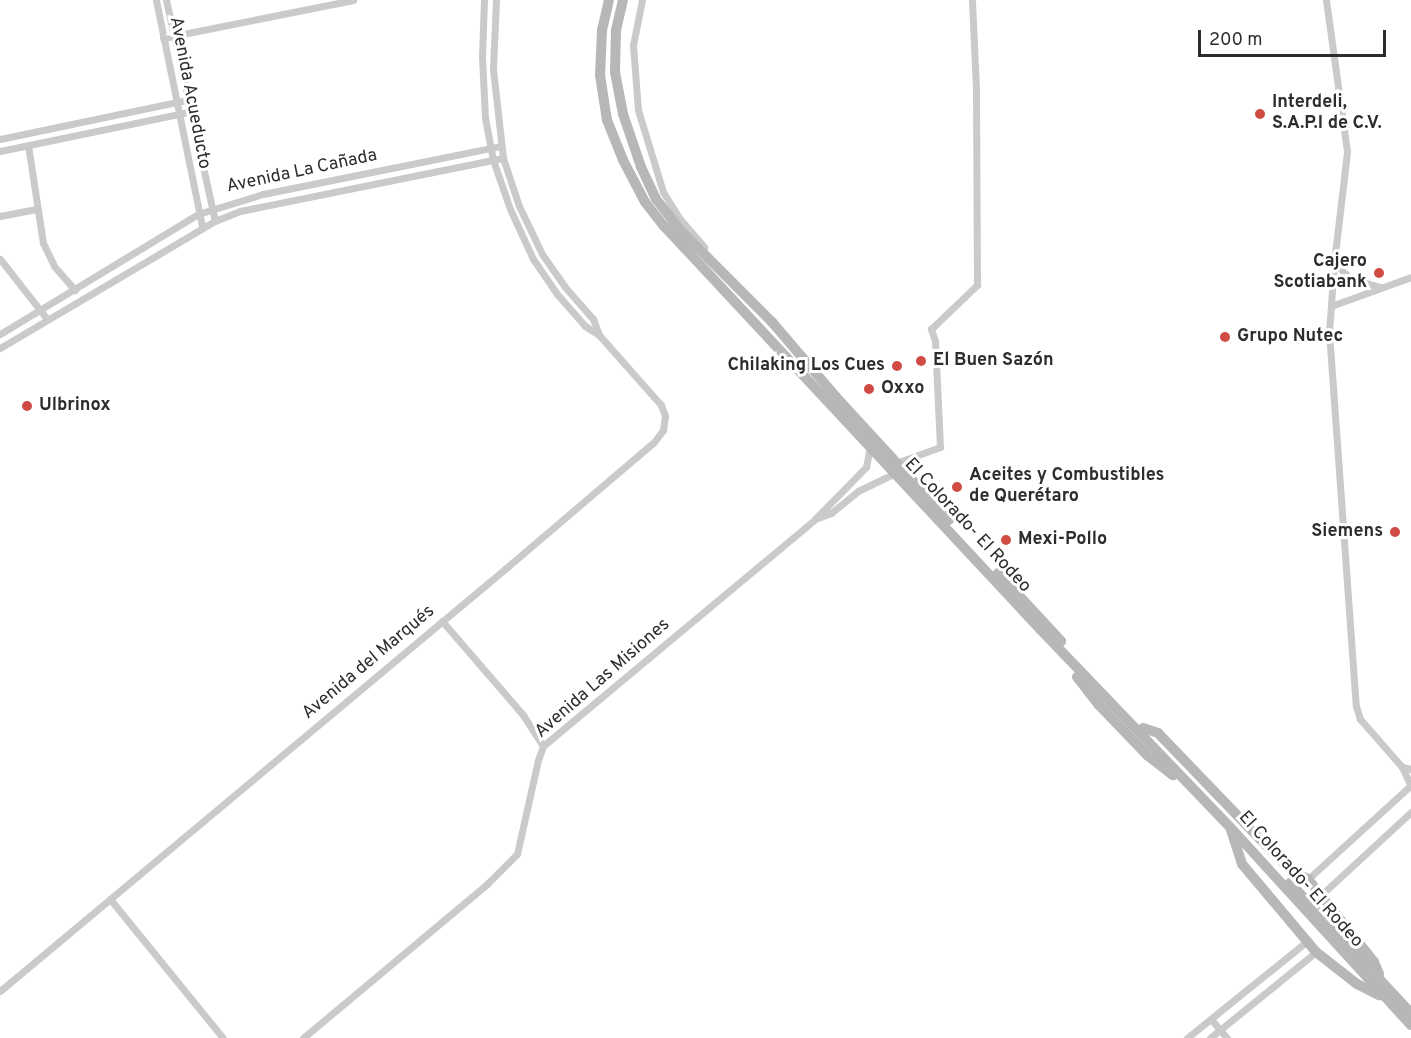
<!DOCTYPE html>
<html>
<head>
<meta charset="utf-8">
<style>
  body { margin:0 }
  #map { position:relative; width:1411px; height:1038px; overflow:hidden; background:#fff; font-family:Overpass,sans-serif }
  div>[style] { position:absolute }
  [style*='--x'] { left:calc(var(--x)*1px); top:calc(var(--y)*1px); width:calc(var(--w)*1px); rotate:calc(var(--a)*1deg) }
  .street>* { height:7px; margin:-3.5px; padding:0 3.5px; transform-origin:3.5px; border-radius:3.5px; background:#cacaca }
  .secondary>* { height:10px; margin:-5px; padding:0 5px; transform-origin:5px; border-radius:5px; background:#b7b7b7 }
  .dots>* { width:16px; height:16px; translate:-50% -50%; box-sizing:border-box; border:3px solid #fff; border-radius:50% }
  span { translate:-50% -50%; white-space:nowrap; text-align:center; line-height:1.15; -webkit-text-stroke:6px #fff; paint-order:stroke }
  .street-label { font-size:18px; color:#2d2d2d }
  .poi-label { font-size:18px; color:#2d2d2d; font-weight:700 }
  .left { translate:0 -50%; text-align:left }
  .right { translate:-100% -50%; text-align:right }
  .scale { position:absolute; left:1198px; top:30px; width:188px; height:27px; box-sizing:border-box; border:3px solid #2d2d2d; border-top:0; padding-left:8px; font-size:18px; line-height:21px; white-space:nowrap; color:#2d2d2d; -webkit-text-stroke:4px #fff; paint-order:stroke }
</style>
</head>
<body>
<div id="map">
  <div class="street">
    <i style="--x:156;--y:0;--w:231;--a:78.5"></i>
    <i style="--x:166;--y:0;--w:226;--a:77.5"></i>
    <i style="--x:496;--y:0;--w:69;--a:92.5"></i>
    <i style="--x:493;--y:69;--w:90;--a:83.6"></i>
    <i style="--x:503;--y:158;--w:51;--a:71.6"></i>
    <i style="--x:519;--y:206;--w:53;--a:64.4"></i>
    <i style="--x:542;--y:254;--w:40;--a:55.1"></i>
    <i style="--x:565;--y:287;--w:43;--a:48.8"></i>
    <i style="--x:593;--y:319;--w:17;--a:69"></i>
    <i style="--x:642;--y:0;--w:46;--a:101.3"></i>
    <i style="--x:633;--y:45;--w:65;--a:85.6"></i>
    <i style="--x:638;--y:110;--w:86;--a:73"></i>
    <i style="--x:663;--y:192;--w:32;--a:58"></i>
    <i style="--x:680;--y:219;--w:37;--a:49"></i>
    <i style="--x:1326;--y:0;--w:153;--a:82.1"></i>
    <i style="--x:1347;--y:152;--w:112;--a:96.7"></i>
    <i style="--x:1334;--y:263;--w:69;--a:94.1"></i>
    <i style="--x:1329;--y:332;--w:375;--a:85.9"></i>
    <i style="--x:1356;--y:706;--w:14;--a:73"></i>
    <i style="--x:1360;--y:719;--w:64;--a:48.8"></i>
    <i style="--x:1402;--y:767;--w:21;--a:65"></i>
    <i style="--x:163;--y:38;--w:194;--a:-11.3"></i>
    <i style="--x:0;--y:139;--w:191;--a:-11.8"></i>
    <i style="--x:28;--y:145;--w:99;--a:81.3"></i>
    <i style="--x:43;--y:243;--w:25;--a:64"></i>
    <i style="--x:54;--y:266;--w:32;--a:49"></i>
    <i style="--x:0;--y:151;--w:193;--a:-11.7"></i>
    <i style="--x:0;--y:216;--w:38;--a:-11"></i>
    <i style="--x:0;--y:259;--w:76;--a:51.9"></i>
    <i style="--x:1334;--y:263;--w:23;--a:43"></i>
    <i style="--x:1351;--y:279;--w:31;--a:15"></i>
    <i style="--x:1331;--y:306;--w:85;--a:-19.9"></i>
    <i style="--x:0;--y:334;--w:232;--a:-31.2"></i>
    <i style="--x:198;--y:214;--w:68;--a:-17.1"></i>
    <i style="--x:263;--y:194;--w:242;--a:-11.4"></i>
    <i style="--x:0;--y:348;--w:250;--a:-30.6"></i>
    <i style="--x:215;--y:221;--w:27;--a:-22"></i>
    <i style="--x:240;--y:211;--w:268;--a:-11.4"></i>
    <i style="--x:896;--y:463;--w:47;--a:-20"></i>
    <i style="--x:940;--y:447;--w:106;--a:-92.7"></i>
    <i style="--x:935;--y:341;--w:13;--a:-108"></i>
    <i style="--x:931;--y:329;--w:64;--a:-43.7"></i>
    <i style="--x:977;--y:285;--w:196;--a:-90.3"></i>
    <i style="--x:976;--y:89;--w:89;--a:-92.6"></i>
    <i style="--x:818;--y:518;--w:14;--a:-21"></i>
    <i style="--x:831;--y:513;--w:35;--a:-39"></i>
    <i style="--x:858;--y:491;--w:41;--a:-25.9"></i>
    <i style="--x:442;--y:621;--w:124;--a:49.2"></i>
    <i style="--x:523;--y:715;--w:37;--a:57"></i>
    <i style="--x:1402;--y:767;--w:9;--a:13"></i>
    <i style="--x:1308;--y:879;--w:139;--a:-42.4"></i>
    <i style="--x:1321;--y:895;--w:122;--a:-42.7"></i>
    <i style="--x:110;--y:899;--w:179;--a:50.9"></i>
    <i style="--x:0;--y:991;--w:660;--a:-39.89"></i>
    <i style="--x:506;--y:568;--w:194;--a:-40.4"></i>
    <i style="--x:654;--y:442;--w:15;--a:-53"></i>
    <i style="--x:663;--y:430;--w:14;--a:-82"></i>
    <i style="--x:665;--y:416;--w:12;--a:-110"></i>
    <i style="--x:661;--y:405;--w:94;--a:-131.5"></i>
    <i style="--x:599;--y:335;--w:17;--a:-147"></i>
    <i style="--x:585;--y:326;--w:43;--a:-131.2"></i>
    <i style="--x:557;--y:294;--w:42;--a:-124.4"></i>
    <i style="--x:533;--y:259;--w:55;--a:-114.7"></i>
    <i style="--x:510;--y:209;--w:52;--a:-109.1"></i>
    <i style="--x:493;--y:160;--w:43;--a:-100.8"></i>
    <i style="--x:485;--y:118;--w:61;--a:-92.8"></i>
    <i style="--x:482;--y:57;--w:57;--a:-88"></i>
    <i style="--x:1211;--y:1019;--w:25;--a:50"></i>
    <i style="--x:303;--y:1038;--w:240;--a:-39.9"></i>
    <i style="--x:487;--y:884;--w:42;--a:-45"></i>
    <i style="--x:517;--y:854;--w:96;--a:-77.4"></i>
    <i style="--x:538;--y:760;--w:15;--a:-70"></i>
    <i style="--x:543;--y:746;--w:354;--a:-39.8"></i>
    <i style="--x:815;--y:519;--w:73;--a:-45.6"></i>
    <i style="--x:866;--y:467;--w:21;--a:-79"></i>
    <i style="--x:1187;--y:1038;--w:154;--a:-38.9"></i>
    <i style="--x:1210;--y:1038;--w:136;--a:-39.1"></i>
  </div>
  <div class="secondary">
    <i style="--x:609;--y:0;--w:31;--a:103"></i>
    <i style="--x:602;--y:30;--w:45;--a:92.5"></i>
    <i style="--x:600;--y:75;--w:46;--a:81.2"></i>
    <i style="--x:607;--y:120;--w:43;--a:68.2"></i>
    <i style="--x:623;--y:160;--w:47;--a:62.4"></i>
    <i style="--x:645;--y:202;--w:31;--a:52"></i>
    <i style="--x:664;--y:226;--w:551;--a:46.99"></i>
    <i style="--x:1040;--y:629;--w:274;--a:46.2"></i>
    <i style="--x:1230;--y:827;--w:268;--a:47.6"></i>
    <i style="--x:623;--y:0;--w:31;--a:103"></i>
    <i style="--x:616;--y:30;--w:42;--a:91.4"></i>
    <i style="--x:615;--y:72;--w:43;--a:79.2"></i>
    <i style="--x:623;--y:114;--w:56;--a:71.2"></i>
    <i style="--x:641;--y:167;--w:35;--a:65"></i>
    <i style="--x:656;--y:199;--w:41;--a:52"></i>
    <i style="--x:681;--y:231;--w:129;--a:45"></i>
    <i style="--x:772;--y:322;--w:99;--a:49.5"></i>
    <i style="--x:836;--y:397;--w:167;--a:47.4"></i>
    <i style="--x:998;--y:573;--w:93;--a:47.2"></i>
    <i style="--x:1077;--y:677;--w:36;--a:52"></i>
    <i style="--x:1099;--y:705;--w:69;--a:46.2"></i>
    <i style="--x:1147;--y:755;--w:33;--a:38"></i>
    <i style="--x:1143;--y:728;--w:16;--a:18"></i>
    <i style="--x:1158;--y:733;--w:190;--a:46.1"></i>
    <i style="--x:1290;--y:870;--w:20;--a:27"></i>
    <i style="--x:1308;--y:879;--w:106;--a:51.5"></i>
    <i style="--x:1374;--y:962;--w:13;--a:67"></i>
    <i style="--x:1231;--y:830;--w:36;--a:72"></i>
    <i style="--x:1242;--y:864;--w:115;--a:49.9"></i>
    <i style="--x:1316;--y:952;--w:52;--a:38"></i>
    <i style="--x:1357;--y:984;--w:25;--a:27"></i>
    <i style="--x:1290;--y:883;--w:178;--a:47.1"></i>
  </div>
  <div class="dots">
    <i style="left:1260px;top:114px;background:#cf4b44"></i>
    <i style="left:1379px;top:273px;background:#cf4b44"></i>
    <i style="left:1225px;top:337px;background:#cf4b44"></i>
    <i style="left:921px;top:361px;background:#cf4b44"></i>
    <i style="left:897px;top:366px;background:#cf4b44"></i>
    <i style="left:869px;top:389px;background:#cf4b44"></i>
    <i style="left:27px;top:406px;background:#cf4b44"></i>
    <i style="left:957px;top:487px;background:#cf4b44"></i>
    <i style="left:1395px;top:532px;background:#cf4b44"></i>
    <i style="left:1006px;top:540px;background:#cf4b44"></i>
  </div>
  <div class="street-label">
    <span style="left:189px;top:93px;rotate:79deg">Avenida Acueducto</span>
    <span style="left:302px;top:172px;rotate:-12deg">Avenida La Cañada</span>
    <span style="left:967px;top:526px;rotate:47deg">El Colorado- El Rodeo</span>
    <span style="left:369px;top:663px;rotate:-40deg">Avenida del Marqués</span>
    <span style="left:603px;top:679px;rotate:-41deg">Avenida Las Misiones</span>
    <span style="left:1300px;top:880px;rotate:48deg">El Colorado- El Rodeo</span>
  </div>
  <div class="poi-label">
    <span class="left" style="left:1272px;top:114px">Interdeli,<br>S.A.P.I de C.V.</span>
    <span class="right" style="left:1367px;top:273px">Cajero<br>Scotiabank</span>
    <span class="left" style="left:1237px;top:337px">Grupo Nutec</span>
    <span class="left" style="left:933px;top:361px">El Buen Sazón</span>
    <span class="right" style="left:885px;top:366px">Chilaking Los Cues</span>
    <span class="left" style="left:881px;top:389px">Oxxo</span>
    <span class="left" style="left:39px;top:406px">Ulbrinox</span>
    <span class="left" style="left:969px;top:487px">Aceites y Combustibles<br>de Querétaro</span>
    <span class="right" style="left:1383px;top:532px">Siemens</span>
    <span class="left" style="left:1018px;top:540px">Mexi-Pollo</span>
  </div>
  <div class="scale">200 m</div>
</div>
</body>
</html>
